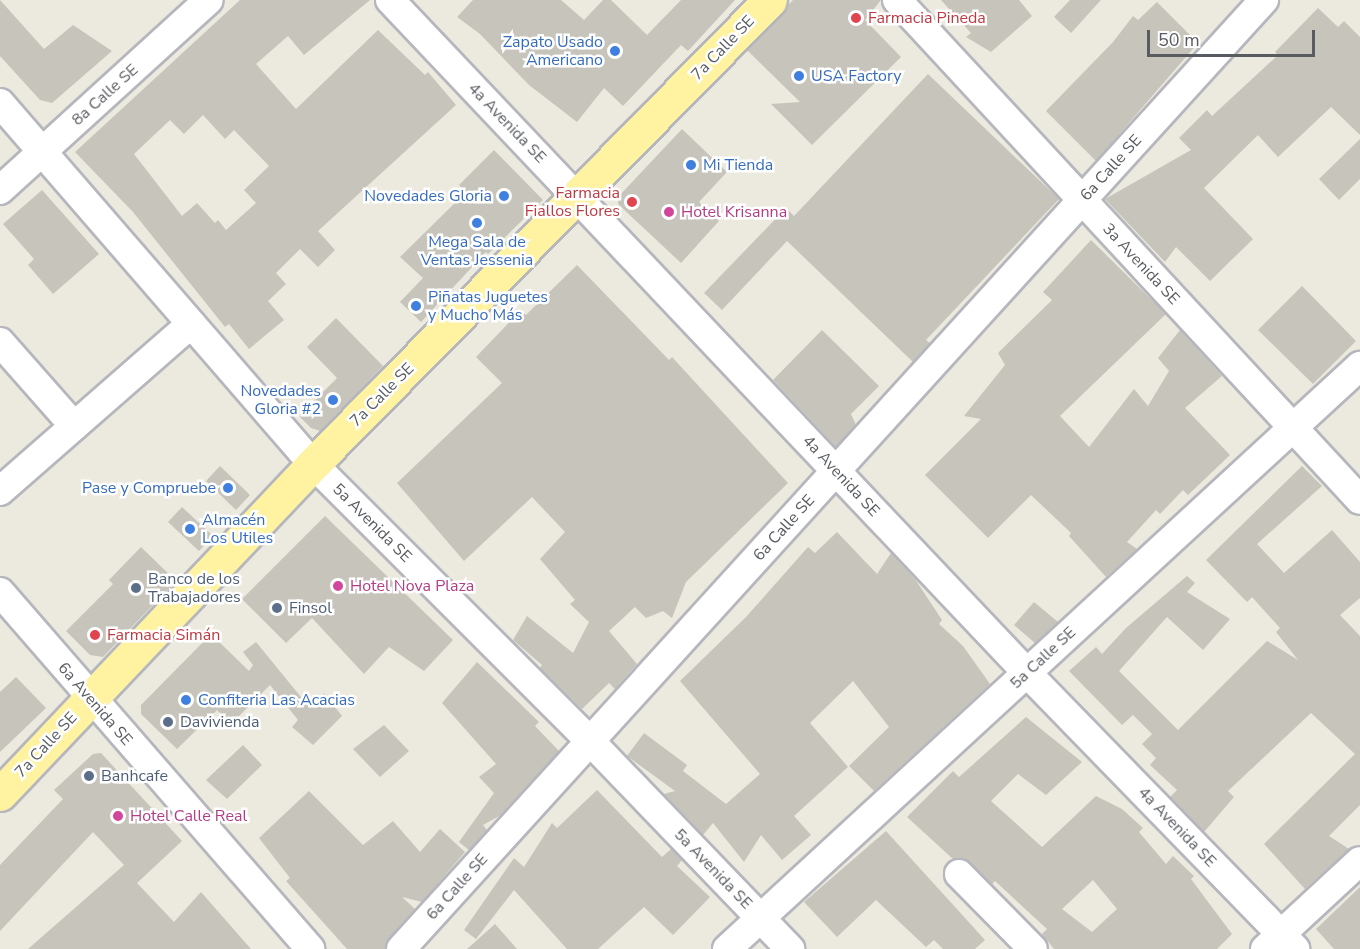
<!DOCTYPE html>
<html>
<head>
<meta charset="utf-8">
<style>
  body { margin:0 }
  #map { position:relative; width:1360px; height:949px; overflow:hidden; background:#ece9df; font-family:"Nunito Sans",sans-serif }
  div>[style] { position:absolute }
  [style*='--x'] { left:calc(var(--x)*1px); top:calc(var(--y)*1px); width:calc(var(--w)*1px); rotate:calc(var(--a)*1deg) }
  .building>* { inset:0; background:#c7c4bc }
  .roads { filter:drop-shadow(2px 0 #b5b7bd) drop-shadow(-2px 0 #b5b7bd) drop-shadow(0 2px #b5b7bd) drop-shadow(0 -2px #b5b7bd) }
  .minor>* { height:28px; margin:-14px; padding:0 14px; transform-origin:14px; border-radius:14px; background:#fff }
  .major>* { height:33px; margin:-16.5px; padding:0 16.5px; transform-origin:16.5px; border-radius:16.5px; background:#fff2a1 }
  .dots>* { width:16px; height:16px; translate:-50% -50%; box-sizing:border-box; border:3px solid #fff; border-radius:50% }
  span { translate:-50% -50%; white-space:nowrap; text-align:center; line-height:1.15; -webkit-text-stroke:5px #fff; paint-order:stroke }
  .health-label { font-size:16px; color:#be3a42 }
  .left { translate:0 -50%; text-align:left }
  .right { translate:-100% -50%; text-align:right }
  .shop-label { font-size:16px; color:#366cbe }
  .street-label { font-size:16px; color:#585c61 }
  .hotel-label { font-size:16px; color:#b23c85 }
  .service-label { font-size:16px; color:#4e5e75 }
  .scale { position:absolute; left:1147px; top:30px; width:168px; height:27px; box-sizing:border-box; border:3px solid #585c61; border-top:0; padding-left:8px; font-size:18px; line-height:21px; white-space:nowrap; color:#585c61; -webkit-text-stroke:4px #fff; paint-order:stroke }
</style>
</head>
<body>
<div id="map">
  <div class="building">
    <i style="clip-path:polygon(0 0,44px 49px,73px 25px,112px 51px,52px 103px,40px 100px,0 56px)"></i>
    <i style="clip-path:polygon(evenodd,240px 0,370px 0,304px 55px,288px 36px,256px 64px,296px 109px,378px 30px,425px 75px,428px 72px,456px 105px,318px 231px,335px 250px,318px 267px,300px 249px,276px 273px,286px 284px,268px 301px,284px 320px,249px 349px,229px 324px,225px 327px,133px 212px,75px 152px,240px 0,203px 115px,225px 139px,234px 130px,269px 166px,244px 190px,256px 203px,226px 230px,218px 220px,215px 223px,197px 203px,182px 216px,134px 154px,170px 120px,184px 134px,203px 115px)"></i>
    <i style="clip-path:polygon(473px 0,561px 0,584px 20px,603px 0,611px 0,647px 35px,681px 0,735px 0,688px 51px,681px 45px,623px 106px,604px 88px,577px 122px,529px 85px,480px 34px,457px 17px)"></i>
    <i style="clip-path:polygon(793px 0,881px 0,865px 20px,901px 57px,812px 145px,771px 104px,800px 102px,747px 50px)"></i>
    <i style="clip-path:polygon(941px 0,1019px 0,1032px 16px,991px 52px,966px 37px,971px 33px)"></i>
    <i style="clip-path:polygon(1070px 0,1101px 0,1071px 33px,1054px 17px)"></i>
    <i style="clip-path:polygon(1157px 2px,1198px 43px,1096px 161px,1046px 111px,1113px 42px,1133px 16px,1138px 20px)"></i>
    <i style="clip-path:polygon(1318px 8px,1338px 27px,1344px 21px,1360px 37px,1360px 135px,1331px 107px,1278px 157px,1258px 135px,1204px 188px,1253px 239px,1210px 281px,1176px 247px,1165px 262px,1105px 199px,1191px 150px,1179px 138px,1207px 110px,1212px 116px,1278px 55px,1275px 52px)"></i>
    <i style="clip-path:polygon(928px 74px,1059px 199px,926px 340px,930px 343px,913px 362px,787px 241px,722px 310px,704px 293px,786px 208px,794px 216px)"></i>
    <i style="clip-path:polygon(682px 129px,727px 172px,699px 202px,719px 221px,681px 263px,618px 204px,619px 196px)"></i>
    <i style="clip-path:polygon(1360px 139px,1360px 179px,1339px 200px,1319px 179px)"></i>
    <i style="clip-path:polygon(494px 150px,543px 200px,488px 254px,486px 252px,421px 322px,400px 302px,423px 278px,400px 257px,466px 192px,459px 185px)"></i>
    <i style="clip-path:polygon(42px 190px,99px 254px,53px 294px,28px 265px,34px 259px,3px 224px)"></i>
    <i style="clip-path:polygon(1091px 240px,1166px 314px,1060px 416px,1089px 447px,1134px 389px,1148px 406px,1169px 371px,1158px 358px,1180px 330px,1222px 376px,1185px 408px,1230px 455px,1188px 495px,1183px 490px,1160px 514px,1156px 510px,1127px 542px,1137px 549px,1106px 577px,1069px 536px,1071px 533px,1031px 495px,988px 538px,925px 475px,981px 419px,964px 416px,1005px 365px,998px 353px,1052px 300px,1043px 292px)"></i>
    <i style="clip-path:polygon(577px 265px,669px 360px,672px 357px,788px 483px,686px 582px,672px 618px,663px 611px,646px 618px,635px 607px,609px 631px,637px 664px,615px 689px,609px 683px,582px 709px,540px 668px,542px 665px,513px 640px,527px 616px,573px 653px,589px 622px,570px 604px,575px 600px,540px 559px,565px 532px,532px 497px,464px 561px,397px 483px,502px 383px,476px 357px,521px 310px,526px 315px)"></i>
    <i style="clip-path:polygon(1302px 286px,1356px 341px,1313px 384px,1258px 330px)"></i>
    <i style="clip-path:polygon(336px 318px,383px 366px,320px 431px,311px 428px,299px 416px,337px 378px,307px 347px)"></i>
    <i style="clip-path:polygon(822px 330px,879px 386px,851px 414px,856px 425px,836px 447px,773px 380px)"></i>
    <i style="clip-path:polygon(220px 466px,250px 495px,236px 510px,206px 481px)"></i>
    <i style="clip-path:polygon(1302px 466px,1322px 486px,1257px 544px,1284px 573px,1332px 530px,1360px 562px,1360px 598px,1340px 615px,1360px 636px,1360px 805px,1329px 836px,1349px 849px,1305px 889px,1264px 844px,1355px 754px,1311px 713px,1228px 791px,1234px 797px,1204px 832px,1170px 797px,1177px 790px,1150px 765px,1156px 758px,1142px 744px,1152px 734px,1133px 715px,1122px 725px,1069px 671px,1096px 647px,1102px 654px,1126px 628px,1187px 576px,1195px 583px,1187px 592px,1230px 619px,1203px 650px,1167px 617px,1119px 671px,1178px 730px,1267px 641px,1298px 660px,1276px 632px,1280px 628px,1252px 597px,1247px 602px,1206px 560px)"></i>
    <i style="clip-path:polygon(182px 507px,213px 536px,199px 551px,168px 522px)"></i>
    <i style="clip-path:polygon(325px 516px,453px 640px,424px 671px,389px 647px,364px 674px,312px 618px,286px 643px,242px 599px)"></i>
    <i style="clip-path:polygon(837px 532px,877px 574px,891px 553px,915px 579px,942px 620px,939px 624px,963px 646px,990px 684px,874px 791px,849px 766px,889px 727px,853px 681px,810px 723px,848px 767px,794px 816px,811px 835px,782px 860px,761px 835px,744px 862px,713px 823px,703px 835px,664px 794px,675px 791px,627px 756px,644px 733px,687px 765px,683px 771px,726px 804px,760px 774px,680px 681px,746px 617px,808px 547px,815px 553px)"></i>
    <i style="clip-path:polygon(141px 547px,176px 581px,103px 657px,90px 655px,66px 631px,113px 584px,109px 580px)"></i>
    <i style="clip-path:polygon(1034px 602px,1058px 622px,1035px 643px,1014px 625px)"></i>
    <i style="clip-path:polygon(211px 634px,249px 671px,253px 665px,243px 652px,256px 642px,310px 708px,324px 693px,342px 716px,313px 745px,292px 727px,298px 720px,270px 685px,231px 724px,217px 710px,177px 749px,141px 714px,141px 705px)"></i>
    <i style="clip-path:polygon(477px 662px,539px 722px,535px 726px,559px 751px,501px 815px,483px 825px,487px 830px,469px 850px,459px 842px,494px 793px,479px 777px,496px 764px,442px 703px)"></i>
    <i style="clip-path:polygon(16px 677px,46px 708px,0 752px,0 692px)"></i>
    <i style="clip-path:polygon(evenodd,1026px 717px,1082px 762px,1046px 795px,1018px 774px,991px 801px,1042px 847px,1096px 796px,1122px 809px,1143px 828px,1139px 832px,1166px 864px,1173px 856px,1194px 876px,1191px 879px,1232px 934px,1217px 949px,1054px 949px,1042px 934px,1047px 929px,995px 881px,992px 884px,964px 858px,953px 859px,907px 817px,953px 771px,959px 777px,1026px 717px,1093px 880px,1117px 909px,1092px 932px,1062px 909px,1093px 880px)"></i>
    <i style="clip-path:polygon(384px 725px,409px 751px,380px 777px,353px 749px)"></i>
    <i style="clip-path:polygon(243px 745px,262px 765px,227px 799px,206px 780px)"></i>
    <i style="clip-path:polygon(101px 753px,182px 841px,137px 883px,174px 922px,201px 892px,251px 949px,28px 949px,124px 865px,93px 832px,0 931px,0 865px,63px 799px,54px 790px,93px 754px)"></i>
    <i style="clip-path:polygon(597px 790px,662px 857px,671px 849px,682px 860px,677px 866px,710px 897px,673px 935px,644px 907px,598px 949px,567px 949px,514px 890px,476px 939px,464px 930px,514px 858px,524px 867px,552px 823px,557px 828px)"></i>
    <i style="clip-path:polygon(309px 791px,363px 845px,393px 821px,420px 852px,440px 829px,465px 852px,422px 902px,402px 897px,415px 909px,389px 938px,385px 949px,347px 949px,286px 881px,290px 878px,259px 838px)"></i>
    <i style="clip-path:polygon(886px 831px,985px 940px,975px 949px,943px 949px,934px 940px,926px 947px,876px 900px,837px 937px,804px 902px)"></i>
    <i style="clip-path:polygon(1360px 887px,1360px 949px,1334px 949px,1316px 929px)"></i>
    <i style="clip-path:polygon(495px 924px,517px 949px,467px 949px)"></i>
  </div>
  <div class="roads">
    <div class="minor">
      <i style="--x:390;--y:0;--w:927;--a:46.57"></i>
      <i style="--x:1027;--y:673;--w:385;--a:45.8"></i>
      <i style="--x:897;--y:0;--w:681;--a:47.2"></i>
      <i style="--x:0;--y:103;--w:478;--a:49.1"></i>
      <i style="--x:313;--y:464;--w:392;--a:45"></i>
      <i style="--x:590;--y:741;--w:289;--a:46.1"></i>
      <i style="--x:0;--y:190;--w:282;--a:-42.3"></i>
      <i style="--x:0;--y:342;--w:112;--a:48.6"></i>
      <i style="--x:0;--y:491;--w:254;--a:-41.2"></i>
      <i style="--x:0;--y:592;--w:473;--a:49"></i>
      <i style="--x:959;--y:874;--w:105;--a:45.4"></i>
      <i style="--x:401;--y:949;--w:1283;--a:-47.72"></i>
      <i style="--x:727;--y:949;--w:861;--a:-42.65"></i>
      <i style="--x:1265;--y:949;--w:129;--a:-42.8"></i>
    </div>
    <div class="major">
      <i style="--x:0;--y:794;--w:455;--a:-46.5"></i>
      <i style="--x:313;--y:464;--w:651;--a:-45.44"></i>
    </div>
  </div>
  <div class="dots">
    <i style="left:856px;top:18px;background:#e0444e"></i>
    <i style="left:615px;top:51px;background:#3f7fe0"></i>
    <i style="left:799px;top:76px;background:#3f7fe0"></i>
    <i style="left:691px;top:165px;background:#3f7fe0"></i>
    <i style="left:504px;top:196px;background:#3f7fe0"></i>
    <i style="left:632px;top:202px;background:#e0444e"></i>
    <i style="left:669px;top:212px;background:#d1479c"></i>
    <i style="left:477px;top:223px;background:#3f7fe0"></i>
    <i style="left:416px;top:306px;background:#3f7fe0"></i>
    <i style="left:333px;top:400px;background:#3f7fe0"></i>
    <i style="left:228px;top:488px;background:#3f7fe0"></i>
    <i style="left:190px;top:529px;background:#3f7fe0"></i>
    <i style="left:338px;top:586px;background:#d1479c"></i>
    <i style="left:136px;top:588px;background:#5c6f8a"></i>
    <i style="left:277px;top:608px;background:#5c6f8a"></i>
    <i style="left:95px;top:635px;background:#e0444e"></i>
    <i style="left:186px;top:700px;background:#3f7fe0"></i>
    <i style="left:168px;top:722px;background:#5c6f8a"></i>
    <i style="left:89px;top:776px;background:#5c6f8a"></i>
    <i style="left:118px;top:816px;background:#d1479c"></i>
  </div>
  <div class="health-label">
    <span class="left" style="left:868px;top:18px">Farmacia Pineda</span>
    <span class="right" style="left:620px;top:202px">Farmacia<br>Fiallos Flores</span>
    <span class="left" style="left:107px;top:635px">Farmacia Simán</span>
  </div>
  <div class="shop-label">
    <span class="right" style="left:603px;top:51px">Zapato Usado<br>Americano</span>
    <span class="left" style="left:811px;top:76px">USA Factory</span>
    <span class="left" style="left:703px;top:165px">Mi Tienda</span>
    <span class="right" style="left:492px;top:196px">Novedades Gloria</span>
    <span style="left:477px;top:251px">Mega Sala de<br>Ventas Jessenia</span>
    <span class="left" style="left:428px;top:306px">Piñatas Juguetes<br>y Mucho Más</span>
    <span class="right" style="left:321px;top:400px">Novedades<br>Gloria #2</span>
    <span class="right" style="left:216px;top:488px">Pase y Compruebe</span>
    <span class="left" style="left:202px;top:529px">Almacén<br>Los Utiles</span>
    <span class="left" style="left:198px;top:700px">Confiteria Las Acacias</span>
  </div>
  <div class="street-label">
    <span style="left:723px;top:48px;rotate:-46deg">7a Calle SE</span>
    <span style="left:105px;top:95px;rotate:-42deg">8a Calle SE</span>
    <span style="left:507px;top:123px;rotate:46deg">4a Avenida SE</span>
    <span style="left:1111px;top:168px;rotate:-48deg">6a Calle SE</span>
    <span style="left:1141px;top:264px;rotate:47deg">3a Avenida SE</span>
    <span style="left:382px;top:395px;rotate:-45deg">7a Calle SE</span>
    <span style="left:841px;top:476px;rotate:47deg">4a Avenida SE</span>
    <span style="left:372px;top:523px;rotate:45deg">5a Avenida SE</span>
    <span style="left:784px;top:528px;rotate:-48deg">6a Calle SE</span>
    <span style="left:1043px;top:658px;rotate:-43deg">5a Calle SE</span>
    <span style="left:95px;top:704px;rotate:49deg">6a Avenida SE</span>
    <span style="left:46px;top:745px;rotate:-47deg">7a Calle SE</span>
    <span style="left:1177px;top:827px;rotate:46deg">4a Avenida SE</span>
    <span style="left:713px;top:869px;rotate:46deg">5a Avenida SE</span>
    <span style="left:457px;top:887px;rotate:-48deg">6a Calle SE</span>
  </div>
  <div class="hotel-label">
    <span class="left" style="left:681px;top:212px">Hotel Krisanna</span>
    <span class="left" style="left:350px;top:586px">Hotel Nova Plaza</span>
    <span class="left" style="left:130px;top:816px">Hotel Calle Real</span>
  </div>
  <div class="service-label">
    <span class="left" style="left:148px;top:588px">Banco de los<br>Trabajadores</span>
    <span class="left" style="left:289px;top:608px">Finsol</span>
    <span class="left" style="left:180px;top:722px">Davivienda</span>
    <span class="left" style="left:101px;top:776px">Banhcafe</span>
  </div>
  <div class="scale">50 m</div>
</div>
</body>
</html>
